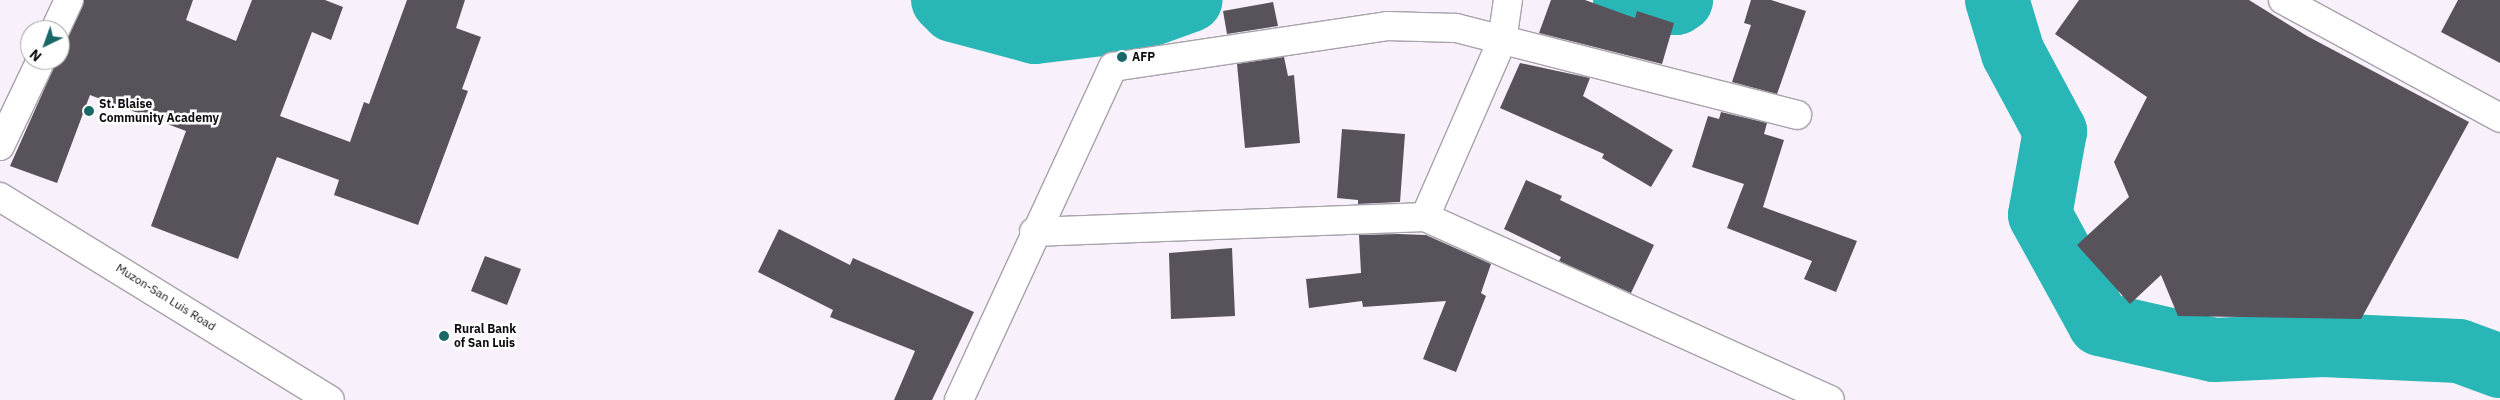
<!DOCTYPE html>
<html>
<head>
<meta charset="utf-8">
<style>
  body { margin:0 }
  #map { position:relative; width:2500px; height:400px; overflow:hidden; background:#f8f0fa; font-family:"IBM Plex Sans",sans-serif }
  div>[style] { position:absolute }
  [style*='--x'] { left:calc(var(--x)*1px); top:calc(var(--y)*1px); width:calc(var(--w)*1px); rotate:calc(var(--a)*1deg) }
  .river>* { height:64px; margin:-32px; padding:0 32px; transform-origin:32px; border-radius:32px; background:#29b6b6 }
  .building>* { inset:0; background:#58525a }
  .roads { filter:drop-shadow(1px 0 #a8a2aa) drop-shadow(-1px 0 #a8a2aa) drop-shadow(0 1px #a8a2aa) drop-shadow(0 -1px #a8a2aa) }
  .minor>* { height:28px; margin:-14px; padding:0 14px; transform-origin:14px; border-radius:14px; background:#fff }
  .major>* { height:28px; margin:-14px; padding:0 14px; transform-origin:14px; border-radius:14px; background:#fff }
  .dots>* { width:14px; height:14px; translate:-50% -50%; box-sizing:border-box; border:2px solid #fff; border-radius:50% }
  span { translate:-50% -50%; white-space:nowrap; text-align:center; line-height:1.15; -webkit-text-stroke:5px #fff; paint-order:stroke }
  .poi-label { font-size:12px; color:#100e11; font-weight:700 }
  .left { translate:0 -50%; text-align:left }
  .street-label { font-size:12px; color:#100e11 }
  .north { position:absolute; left:20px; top:20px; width:50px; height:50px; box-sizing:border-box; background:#fff; border:1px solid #9f9fa0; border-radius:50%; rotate:222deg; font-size:14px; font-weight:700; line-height:20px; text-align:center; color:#100e11 }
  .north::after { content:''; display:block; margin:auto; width:18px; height:22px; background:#196767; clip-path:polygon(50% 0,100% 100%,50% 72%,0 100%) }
</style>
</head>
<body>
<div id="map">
  <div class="river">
    <i style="--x:943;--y:0;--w:14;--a:45"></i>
    <i style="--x:953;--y:10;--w:85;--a:15"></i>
    <i style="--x:1035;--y:32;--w:101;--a:-6.8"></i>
    <i style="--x:1135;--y:20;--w:59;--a:-19.7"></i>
    <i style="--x:1625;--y:0;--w:51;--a:3.4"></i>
    <i style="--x:1676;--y:3;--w:6;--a:-31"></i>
    <i style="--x:1997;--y:0;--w:55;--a:73.2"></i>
    <i style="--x:2013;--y:53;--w:89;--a:61.7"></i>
    <i style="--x:2055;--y:131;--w:85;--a:100.1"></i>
    <i style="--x:2040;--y:215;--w:124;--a:61.2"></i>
    <i style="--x:2100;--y:324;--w:117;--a:12.8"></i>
    <i style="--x:2214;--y:350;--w:109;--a:-2.6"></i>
    <i style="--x:2323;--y:345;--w:136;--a:2.5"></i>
    <i style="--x:2459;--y:351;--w:44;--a:20.1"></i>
  </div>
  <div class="building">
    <i style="clip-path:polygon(84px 0,193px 0,186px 20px,236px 41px,252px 0,325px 0,343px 7px,331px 40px,312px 32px,280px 116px,350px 142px,364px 102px,369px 104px,407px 0,465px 0,456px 28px,481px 37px,462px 89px,468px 91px,418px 225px,334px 195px,339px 180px,277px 157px,238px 259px,151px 226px,186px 131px,90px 95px,57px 183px,10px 166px)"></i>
    <i style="clip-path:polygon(1551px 0,1585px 0,1635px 18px,1637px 11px,1674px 23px,1662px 64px,1539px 33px)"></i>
    <i style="clip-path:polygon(1751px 0,1771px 0,1806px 11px,1777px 94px,1732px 82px,1751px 25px,1744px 23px)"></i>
    <i style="clip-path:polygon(2079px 0,2249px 0,2307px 36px,2469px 122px,2361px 319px,2178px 316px,2161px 275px,2130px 304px,2077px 245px,2129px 197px,2114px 162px,2147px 97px,2055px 34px)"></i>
    <i style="clip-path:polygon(2458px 0,2500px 0,2500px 63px,2441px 32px)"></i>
    <i style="clip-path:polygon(1273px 2px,1278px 26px,1227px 34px,1223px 11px)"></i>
    <i style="clip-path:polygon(1284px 57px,1288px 76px,1294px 75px,1300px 143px,1245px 148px,1237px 64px)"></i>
    <i style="clip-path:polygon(1520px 63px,1590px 78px,1583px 96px,1673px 150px,1651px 187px,1602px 158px,1604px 154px,1500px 108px)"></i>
    <i style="clip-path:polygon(1721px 112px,1767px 123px,1764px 134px,1784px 140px,1763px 207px,1857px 241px,1836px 292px,1804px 279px,1812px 261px,1727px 228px,1744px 184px,1692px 167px,1708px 116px,1719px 119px)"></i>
    <i style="clip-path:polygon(1342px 129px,1405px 134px,1400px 202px,1358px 204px,1358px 200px,1337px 198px)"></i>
    <i style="clip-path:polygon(1526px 180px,1562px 196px,1560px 200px,1654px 245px,1631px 293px,1559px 261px,1561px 257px,1504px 229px)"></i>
    <i style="clip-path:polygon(779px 229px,850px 265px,853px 258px,974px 312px,932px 400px,894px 400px,915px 351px,830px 317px,833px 310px,758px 272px)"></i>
    <i style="clip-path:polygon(1398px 234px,1426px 235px,1491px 264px,1481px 293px,1486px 296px,1456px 372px,1423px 359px,1446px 301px,1363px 307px,1362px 301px,1309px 308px,1306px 279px,1361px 273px,1359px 235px)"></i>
    <i style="clip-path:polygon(1232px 248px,1235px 316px,1171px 319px,1169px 253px)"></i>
    <i style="clip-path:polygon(485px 256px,521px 269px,507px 305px,471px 291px)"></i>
  </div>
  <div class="roads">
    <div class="minor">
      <i style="--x:2283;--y:0;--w:247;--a:28.5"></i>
      <i style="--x:55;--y:30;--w:33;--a:-65"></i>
      <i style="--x:0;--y:146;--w:95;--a:-64.5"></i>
      <i style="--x:1425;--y:217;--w:192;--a:-66.4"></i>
      <i style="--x:1502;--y:41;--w:41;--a:-81.7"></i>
      <i style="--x:1034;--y:232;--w:391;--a:-2.2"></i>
      <i style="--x:1425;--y:217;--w:444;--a:24.3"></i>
      <i style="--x:959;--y:400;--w:367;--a:-65.2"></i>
      <i style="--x:1113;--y:67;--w:277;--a:-8.5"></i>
      <i style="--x:1387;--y:26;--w:69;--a:1.7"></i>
      <i style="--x:1456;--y:28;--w:352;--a:14.3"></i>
    </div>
    <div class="major">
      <i style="--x:0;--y:197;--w:387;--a:31.6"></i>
    </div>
  </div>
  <div class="dots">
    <i style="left:1122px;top:57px;background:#196767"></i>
    <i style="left:89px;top:111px;background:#196767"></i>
    <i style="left:444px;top:336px;background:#196767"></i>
  </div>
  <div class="poi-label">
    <span class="left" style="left:1132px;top:57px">AFP</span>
    <span class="left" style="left:99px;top:111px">St. Blaise<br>Community Academy</span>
    <span class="left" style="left:454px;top:336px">Rural Bank<br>of San Luis</span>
  </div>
  <div class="street-label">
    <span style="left:166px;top:297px;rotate:32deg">Muzon-San Luis Road</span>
  </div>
  <div class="north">N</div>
</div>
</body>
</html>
